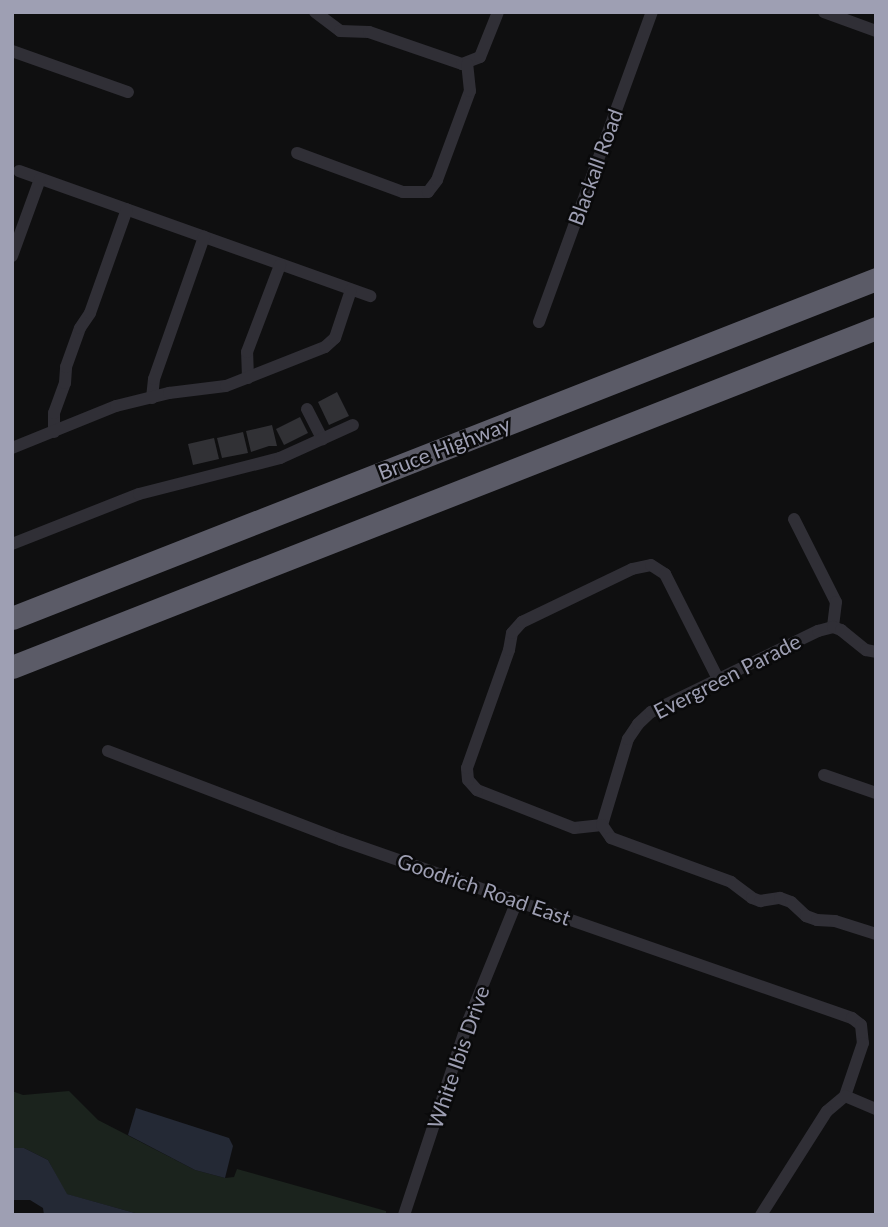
<!DOCTYPE html>
<html>
<head>
<meta charset="utf-8">
<style>
  body { margin:0 }
  #map { position:relative; width:888px; height:1227px; overflow:hidden; background:#0f0f10; font-family:Lato,sans-serif }
  div>[style] { position:absolute }
  [style*='--x'] { left:calc(var(--x)*1px); top:calc(var(--y)*1px); width:calc(var(--w)*1px); rotate:calc(var(--a)*1deg) }
  .green>* { inset:0; background:#1b231d }
  .water>* { inset:0; background:#242935 }
  .building>* { inset:0; background:#313135 }
  .street>* { height:12px; margin:-6px; padding:0 6px; transform-origin:6px; border-radius:6px; background:#302f36 }
  .highway>* { height:23px; margin:-11.5px; padding:0 11.5px; transform-origin:11.5px; border-radius:11.5px; background:#5b5b67 }
  span { translate:-50% -50%; white-space:nowrap; text-align:center; line-height:1.15; -webkit-text-stroke:5px #0a0a0b; paint-order:stroke }
  .street-label { font-size:21px; color:#9e9fb3 }
  .frame { position:absolute; inset:0; border:14px solid #9e9fb3; pointer-events:none }
</style>
</head>
<body>
<div id="map">
  <div class="green">
    <i style="clip-path:polygon(12px 1091px,23px 1095px,69px 1091px,98px 1120px,195px 1170px,225px 1178px,234px 1177px,237px 1169px,386px 1211px,386px 1215px,142px 1215px,66px 1194px,48px 1160px,24px 1148px,12px 1148px)"></i>
  </div>
  <div class="water">
    <i style="clip-path:polygon(136px 1108px,229px 1138px,233px 1146px,225px 1178px,195px 1170px,128px 1135px)"></i>
    <i style="clip-path:polygon(12px 1148px,24px 1148px,48px 1160px,67px 1194px,142px 1215px,44px 1215px,43px 1208px,30px 1200px,12px 1200px)"></i>
  </div>
  <div class="building">
    <i style="clip-path:polygon(337px 392px,349px 416px,329px 425px,318px 402px)"></i>
    <i style="clip-path:polygon(300px 417px,308px 433px,284px 445px,276px 429px)"></i>
    <i style="clip-path:polygon(272px 425px,277px 446px,269px 446px,251px 452px,246px 431px)"></i>
    <i style="clip-path:polygon(243px 432px,248px 453px,222px 458px,217px 438px)"></i>
    <i style="clip-path:polygon(214px 438px,219px 459px,193px 465px,188px 444px)"></i>
  </div>
  <div class="street">
    <i style="--x:315;--y:12;--w:31;--a:37"></i>
    <i style="--x:340;--y:31;--w:29;--a:2"></i>
    <i style="--x:369;--y:32;--w:98;--a:19"></i>
    <i style="--x:462;--y:64;--w:19;--a:-21"></i>
    <i style="--x:480;--y:57;--w:48;--a:-68.2"></i>
    <i style="--x:824;--y:12;--w:55;--a:20.1"></i>
    <i style="--x:12;--y:51;--w:123;--a:19.5"></i>
    <i style="--x:297;--y:153;--w:113;--a:20.2"></i>
    <i style="--x:403;--y:192;--w:25;--a:0"></i>
    <i style="--x:428;--y:192;--w:15;--a:-53"></i>
    <i style="--x:437;--y:180;--w:95;--a:-69.7"></i>
    <i style="--x:470;--y:91;--w:27;--a:-96"></i>
    <i style="--x:19;--y:171;--w:373;--a:19.6"></i>
    <i style="--x:12;--y:256;--w:82;--a:-70"></i>
    <i style="--x:539;--y:322;--w:330;--a:-70"></i>
    <i style="--x:248;--y:378;--w:26;--a:-92"></i>
    <i style="--x:247;--y:352;--w:93;--a:-69.2"></i>
    <i style="--x:152;--y:398;--w:19;--a:-84"></i>
    <i style="--x:154;--y:379;--w:151;--a:-70.6"></i>
    <i style="--x:307;--y:409;--w:34;--a:63"></i>
    <i style="--x:54;--y:432;--w:19;--a:-90"></i>
    <i style="--x:54;--y:413;--w:32;--a:-70"></i>
    <i style="--x:65;--y:383;--w:16;--a:-86"></i>
    <i style="--x:66;--y:367;--w:41;--a:-70.3"></i>
    <i style="--x:80;--y:328;--w:18;--a:-56"></i>
    <i style="--x:90;--y:313;--w:110;--a:-70.4"></i>
    <i style="--x:12;--y:448;--w:112;--a:-22"></i>
    <i style="--x:116;--y:406;--w:55;--a:-13.8"></i>
    <i style="--x:169;--y:393;--w:57;--a:-7"></i>
    <i style="--x:226;--y:386;--w:106;--a:-21.5"></i>
    <i style="--x:325;--y:347;--w:13;--a:-42"></i>
    <i style="--x:335;--y:338;--w:51;--a:-71.6"></i>
    <i style="--x:794;--y:519;--w:93;--a:63.2"></i>
    <i style="--x:836;--y:602;--w:25;--a:97"></i>
    <i style="--x:12;--y:544;--w:136;--a:-21.5"></i>
    <i style="--x:139;--y:494;--w:146;--a:-14.3"></i>
    <i style="--x:280;--y:458;--w:80;--a:-24.3"></i>
    <i style="--x:108;--y:751;--w:249;--a:20.9"></i>
    <i style="--x:341;--y:840;--w:541;--a:19.21"></i>
    <i style="--x:852;--y:1018;--w:11;--a:38"></i>
    <i style="--x:861;--y:1025;--w:18;--a:84"></i>
    <i style="--x:863;--y:1043;--w:56;--a:108.8"></i>
    <i style="--x:845;--y:1096;--w:23;--a:140"></i>
    <i style="--x:827;--y:1111;--w:123;--a:122.4"></i>
    <i style="--x:824;--y:775;--w:55;--a:19.1"></i>
    <i style="--x:602;--y:825;--w:28;--a:174"></i>
    <i style="--x:574;--y:828;--w:104;--a:-158.6"></i>
    <i style="--x:477;--y:790;--w:13;--a:-132"></i>
    <i style="--x:468;--y:780;--w:12;--a:-95"></i>
    <i style="--x:467;--y:768;--w:125;--a:-70.4"></i>
    <i style="--x:509;--y:650;--w:17;--a:-80"></i>
    <i style="--x:512;--y:633;--w:15;--a:-48"></i>
    <i style="--x:522;--y:622;--w:122;--a:-25.7"></i>
    <i style="--x:632;--y:569;--w:19;--a:-12"></i>
    <i style="--x:651;--y:565;--w:17;--a:33"></i>
    <i style="--x:665;--y:574;--w:118;--a:63.2"></i>
    <i style="--x:602;--y:825;--w:90;--a:-73.2"></i>
    <i style="--x:628;--y:739;--w:18;--a:-56"></i>
    <i style="--x:638;--y:724;--w:18;--a:-43"></i>
    <i style="--x:651;--y:712;--w:186;--a:-25.9"></i>
    <i style="--x:818;--y:631;--w:16;--a:-15"></i>
    <i style="--x:833;--y:627;--w:9;--a:21"></i>
    <i style="--x:841;--y:630;--w:32;--a:39"></i>
    <i style="--x:866;--y:650;--w:10;--a:11"></i>
    <i style="--x:602;--y:825;--w:16;--a:55"></i>
    <i style="--x:611;--y:838;--w:128;--a:20.1"></i>
    <i style="--x:731;--y:882;--w:26;--a:37"></i>
    <i style="--x:752;--y:898;--w:9;--a:21"></i>
    <i style="--x:760;--y:901;--w:20;--a:-9"></i>
    <i style="--x:780;--y:898;--w:12;--a:20"></i>
    <i style="--x:791;--y:902;--w:21;--a:43"></i>
    <i style="--x:806;--y:916;--w:12;--a:20"></i>
    <i style="--x:817;--y:920;--w:18;--a:3"></i>
    <i style="--x:835;--y:921;--w:43;--a:17.6"></i>
    <i style="--x:845;--y:1096;--w:34;--a:23"></i>
    <i style="--x:404;--y:1215;--w:201;--a:-71.7"></i>
    <i style="--x:467;--y:1024;--w:133;--a:-67.9"></i>
  </div>
  <div class="highway">
    <i style="--x:12;--y:618;--w:928;--a:-21.42"></i>
    <i style="--x:12;--y:667;--w:928;--a:-21.42"></i>
  </div>
  <div class="street-label">
    <span style="left:595px;top:167px;rotate:-70deg">Blackall Road</span>
    <span style="left:444px;top:448px;rotate:-21deg">Bruce Highway</span>
    <span style="left:727px;top:676px;rotate:-27deg">Evergreen Parade</span>
    <span style="left:484px;top:889px;rotate:19deg">Goodrich Road East</span>
    <span style="left:458px;top:1057px;rotate:-71deg">White Ibis Drive</span>
  </div>
  <div class="frame"></div>
</div>
</body>
</html>
